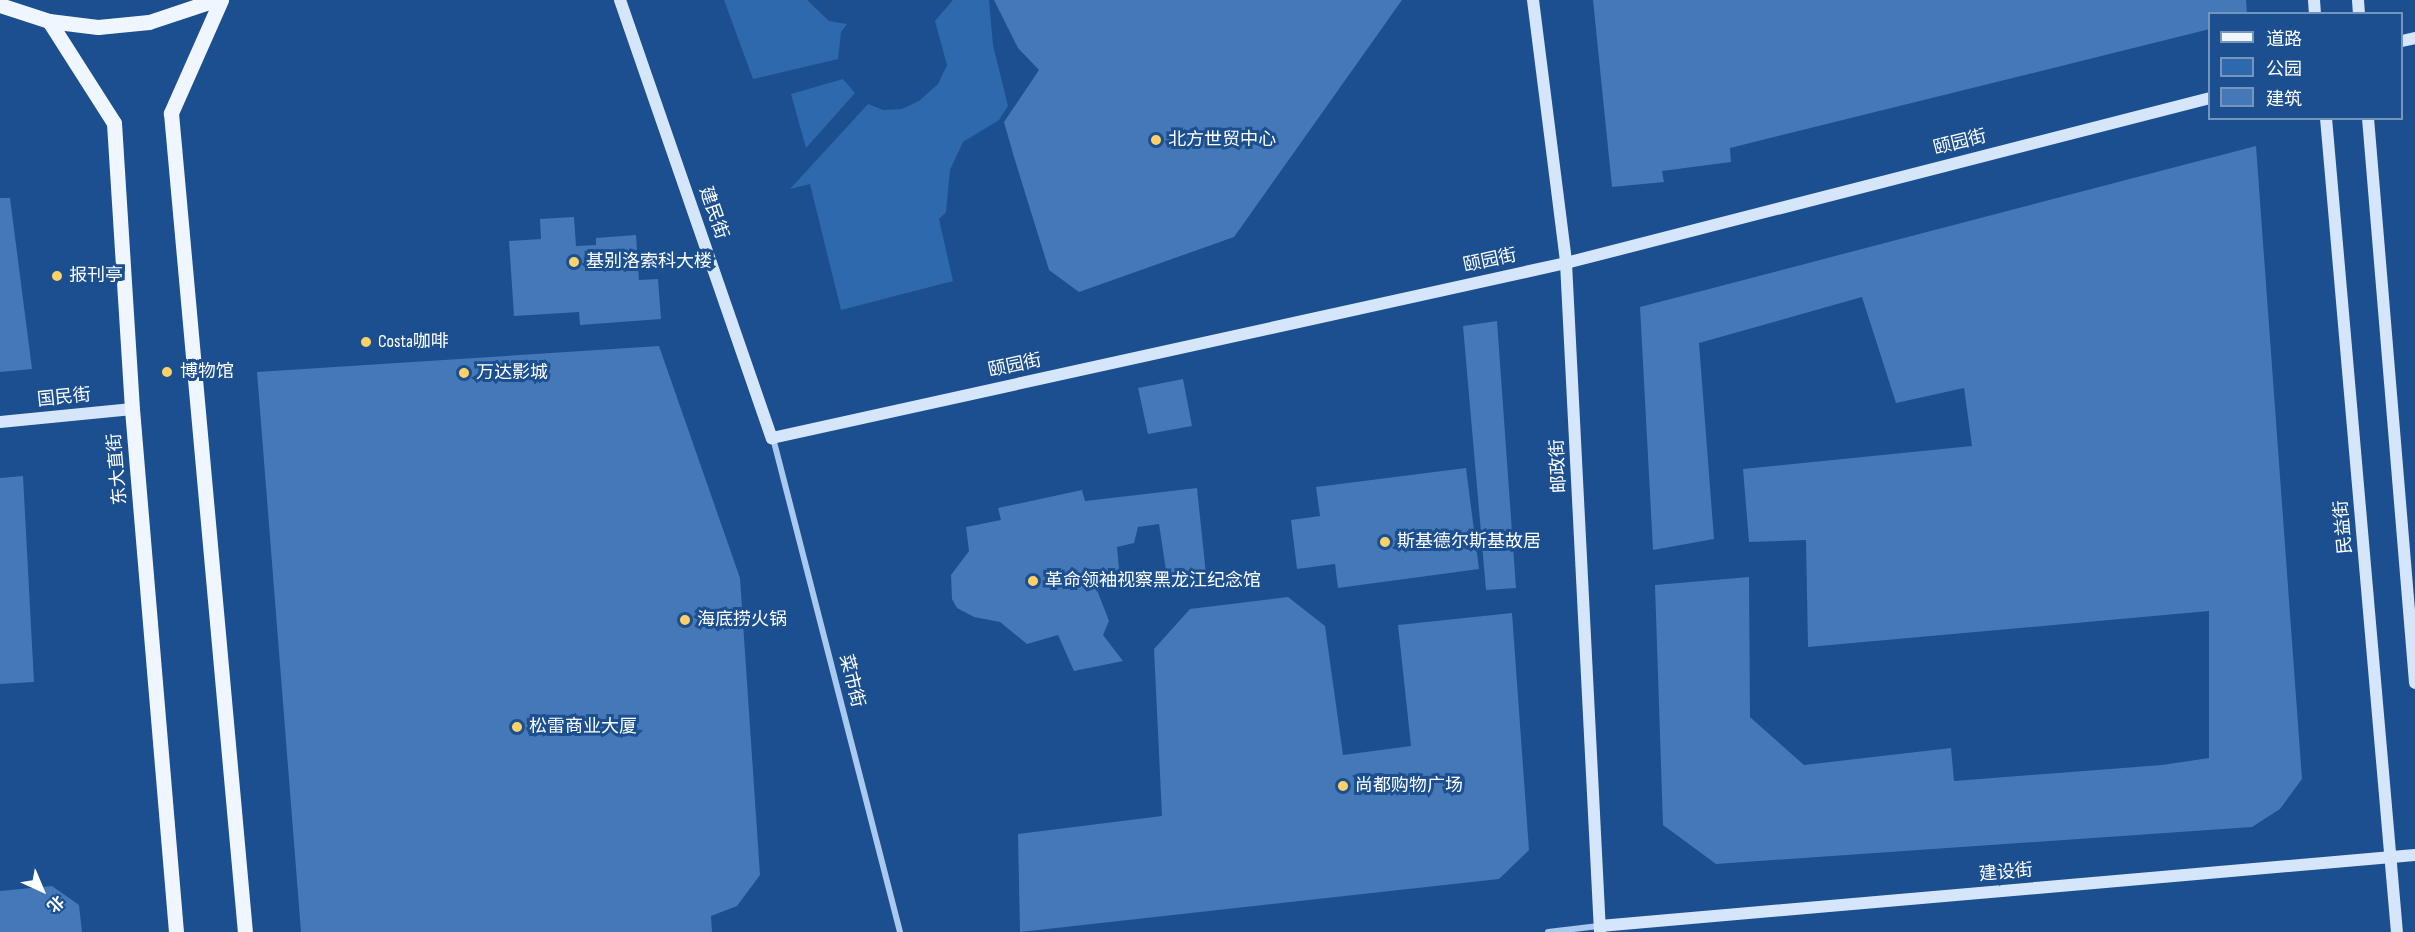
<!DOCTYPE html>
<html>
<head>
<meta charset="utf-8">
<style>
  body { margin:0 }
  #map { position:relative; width:2415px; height:932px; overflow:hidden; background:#1b4f8f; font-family:"Sofia Sans Condensed","Noto Sans SC",sans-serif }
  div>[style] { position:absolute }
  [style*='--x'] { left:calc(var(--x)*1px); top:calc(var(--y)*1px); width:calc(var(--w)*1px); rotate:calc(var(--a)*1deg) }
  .green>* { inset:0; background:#2e69ad }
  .building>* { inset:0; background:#4478b7 }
  .street>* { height:6px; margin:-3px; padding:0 3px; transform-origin:3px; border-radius:3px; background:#a9c9ee }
  .secondary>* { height:12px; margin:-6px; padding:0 6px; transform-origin:6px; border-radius:6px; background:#d6e6fa }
  .primary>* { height:15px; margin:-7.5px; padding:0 7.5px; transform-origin:7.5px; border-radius:7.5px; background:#f0f6ff }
  .dots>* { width:16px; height:16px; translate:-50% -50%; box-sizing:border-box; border:3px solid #1b4f8f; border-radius:50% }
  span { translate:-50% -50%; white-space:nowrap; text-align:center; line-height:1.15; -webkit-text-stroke:6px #1b4f8f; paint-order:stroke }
  .poi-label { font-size:18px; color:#fff }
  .left { translate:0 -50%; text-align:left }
  .street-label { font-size:18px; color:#fff }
  .legend { position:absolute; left:2208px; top:12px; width:195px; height:108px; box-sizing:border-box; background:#1b4f8f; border:2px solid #7695bc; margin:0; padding:8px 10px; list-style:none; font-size:18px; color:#fff }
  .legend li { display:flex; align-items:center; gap:12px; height:30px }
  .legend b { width:30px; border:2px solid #7695bc }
  .north { position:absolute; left:12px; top:860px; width:60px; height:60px; -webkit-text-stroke:4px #1b4f8f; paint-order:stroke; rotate:136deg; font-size:16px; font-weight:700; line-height:24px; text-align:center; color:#fff }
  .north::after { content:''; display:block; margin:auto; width:21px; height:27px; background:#fff; clip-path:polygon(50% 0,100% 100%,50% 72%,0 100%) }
</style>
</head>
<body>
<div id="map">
  <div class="green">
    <i style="clip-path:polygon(724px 0,807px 0,829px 21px,847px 24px,841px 32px,838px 59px,753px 79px)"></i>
    <i style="clip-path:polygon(953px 0,989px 0,993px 45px,1008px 106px,999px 120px,963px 142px,950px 170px,946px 212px,939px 219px,953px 281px,841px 310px,810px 184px,790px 189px,868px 104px,883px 110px,902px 109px,919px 101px,938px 84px,947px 65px,935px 21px)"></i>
    <i style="clip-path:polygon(843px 79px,855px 93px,806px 148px,791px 94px)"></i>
  </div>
  <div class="building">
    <i style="clip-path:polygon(994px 0,1402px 0,1234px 237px,1079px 292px,1049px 270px,1014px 157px,1004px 122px,1039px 70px,1018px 48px)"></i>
    <i style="clip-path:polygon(1593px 0,2246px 0,2247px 14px,2210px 14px,2210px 29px,1730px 148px,1731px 162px,1662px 171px,1664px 182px,1612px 187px)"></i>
    <i style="clip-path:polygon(2256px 146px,2302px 779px,2280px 809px,2252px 827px,1716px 864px,1663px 825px,1655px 585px,1749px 577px,1750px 717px,1804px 765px,1951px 748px,1954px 781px,2162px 765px,2209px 758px,2209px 611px,1808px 647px,1806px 540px,1749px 542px,1743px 469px,1972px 446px,1964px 388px,1896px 403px,1862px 297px,1699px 343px,1714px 539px,1653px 550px,1640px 307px)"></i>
    <i style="clip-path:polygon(0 198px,10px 198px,32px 369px,0 372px)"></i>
    <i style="clip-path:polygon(574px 217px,576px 246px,596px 245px,596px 238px,636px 235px,639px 280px,658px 279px,661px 319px,580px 325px,579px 312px,514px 316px,509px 241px,541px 239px,540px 219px)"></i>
    <i style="clip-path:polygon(1497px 321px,1516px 588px,1486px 590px,1463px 326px)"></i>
    <i style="clip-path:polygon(659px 346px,740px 578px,760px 875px,737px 906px,711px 916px,712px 932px,301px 932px,257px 372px)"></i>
    <i style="clip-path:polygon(1183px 379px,1192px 426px,1148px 434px,1138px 388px)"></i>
    <i style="clip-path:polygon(1466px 468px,1479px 569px,1338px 588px,1335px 564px,1297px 569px,1291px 520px,1320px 516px,1316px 487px)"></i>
    <i style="clip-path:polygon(23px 476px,34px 682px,0 684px,0 478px)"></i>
    <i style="clip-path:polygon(1197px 488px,1206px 574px,1167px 577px,1159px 524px,1138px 527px,1134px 543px,1117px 547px,1119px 568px,1115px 586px,1097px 590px,1109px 621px,1103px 635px,1123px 661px,1074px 671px,1058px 635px,1027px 644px,1000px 622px,974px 617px,957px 608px,952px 599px,951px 575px,969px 551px,966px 527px,1001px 520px,998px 508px,1082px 490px,1085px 501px)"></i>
    <i style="clip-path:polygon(1288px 597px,1325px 626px,1343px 755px,1411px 746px,1398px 625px,1512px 613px,1529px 850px,1499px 879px,1020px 932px,1018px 834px,1162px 816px,1154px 649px,1190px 609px)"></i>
    <i style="clip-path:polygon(52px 886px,79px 905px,82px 932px,0 932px,0 891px)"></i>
  </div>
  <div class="street">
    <i style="--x:773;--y:438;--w:510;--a:75.58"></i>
    <i style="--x:1548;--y:932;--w:51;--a:-6.7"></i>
  </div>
  <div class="secondary">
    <i style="--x:620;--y:0;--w:464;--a:70.9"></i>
    <i style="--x:772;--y:438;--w:813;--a:-12.43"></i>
    <i style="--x:1566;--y:263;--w:665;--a:-14.37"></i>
    <i style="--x:1533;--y:0;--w:265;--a:82.8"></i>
    <i style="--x:1566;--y:263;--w:670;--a:87.09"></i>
    <i style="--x:2314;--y:0;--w:14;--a:86"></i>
    <i style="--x:2358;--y:0;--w:14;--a:86"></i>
    <i style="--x:2402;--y:41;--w:13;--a:-13"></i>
    <i style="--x:2326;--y:118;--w:817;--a:85.02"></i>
    <i style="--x:2368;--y:118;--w:567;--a:85.24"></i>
    <i style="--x:0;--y:422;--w:133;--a:-5.6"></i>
    <i style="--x:1600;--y:926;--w:818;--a:-4.98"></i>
  </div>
  <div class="primary">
    <i style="--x:221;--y:0;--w:124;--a:113.9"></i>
    <i style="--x:171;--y:113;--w:822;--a:84.84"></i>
    <i style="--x:0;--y:5;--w:52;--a:18.1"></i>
    <i style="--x:49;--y:21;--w:49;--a:7"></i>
    <i style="--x:98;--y:27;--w:51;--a:-5.6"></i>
    <i style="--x:149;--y:22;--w:70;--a:-18.4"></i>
    <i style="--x:49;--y:21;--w:121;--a:57.5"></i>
    <i style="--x:114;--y:123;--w:287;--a:86.4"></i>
    <i style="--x:132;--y:409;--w:525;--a:85.19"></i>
  </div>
  <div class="dots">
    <i style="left:1156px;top:140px;background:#ffd166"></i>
    <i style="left:574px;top:262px;background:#ffd166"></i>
    <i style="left:57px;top:276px;background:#ffd166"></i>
    <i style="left:366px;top:342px;background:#ffd166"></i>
    <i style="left:167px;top:372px;background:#ffd166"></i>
    <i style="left:464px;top:373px;background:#ffd166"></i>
    <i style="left:1385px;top:542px;background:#ffd166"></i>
    <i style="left:1033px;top:581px;background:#ffd166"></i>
    <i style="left:685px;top:620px;background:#ffd166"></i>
    <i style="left:517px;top:727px;background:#ffd166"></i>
    <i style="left:1343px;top:786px;background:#ffd166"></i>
  </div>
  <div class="poi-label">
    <span class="left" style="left:1168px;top:140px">北方世贸中心</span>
    <span class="left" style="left:586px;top:262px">基别洛索科大楼</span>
    <span class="left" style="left:69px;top:276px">报刊亭</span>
    <span class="left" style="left:378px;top:342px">Costa咖啡</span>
    <span class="left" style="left:180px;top:372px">博物馆</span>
    <span class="left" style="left:476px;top:373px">万达影城</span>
    <span class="left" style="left:1397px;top:542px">斯基德尔斯基故居</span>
    <span class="left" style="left:1045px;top:581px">革命领袖视察黑龙江纪念馆</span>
    <span class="left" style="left:697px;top:620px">海底捞火锅</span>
    <span class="left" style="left:529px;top:727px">松雷商业大厦</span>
    <span class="left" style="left:1355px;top:786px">尚都购物广场</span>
  </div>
  <div class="street-label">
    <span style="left:1960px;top:143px;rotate:-14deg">颐园街</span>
    <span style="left:713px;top:213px;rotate:71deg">建民街</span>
    <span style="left:1490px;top:261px;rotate:-12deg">颐园街</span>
    <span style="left:1015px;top:366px;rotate:-12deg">颐园街</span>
    <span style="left:64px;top:398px;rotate:-6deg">国民街</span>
    <span style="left:1559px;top:466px;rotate:-93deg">邮政街</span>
    <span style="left:118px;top:469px;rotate:-95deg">东大直街</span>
    <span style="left:2344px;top:527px;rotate:-95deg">民益街</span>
    <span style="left:851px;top:681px;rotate:76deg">菜市街</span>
    <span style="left:2006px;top:873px;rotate:-5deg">建设街</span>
  </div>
  <ul class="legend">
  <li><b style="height:8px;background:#f0f6ff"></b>道路</li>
  <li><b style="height:16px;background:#2e69ad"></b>公园</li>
  <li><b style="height:16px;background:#4478b7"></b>建筑</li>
  </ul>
  <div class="north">北</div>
</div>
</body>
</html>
